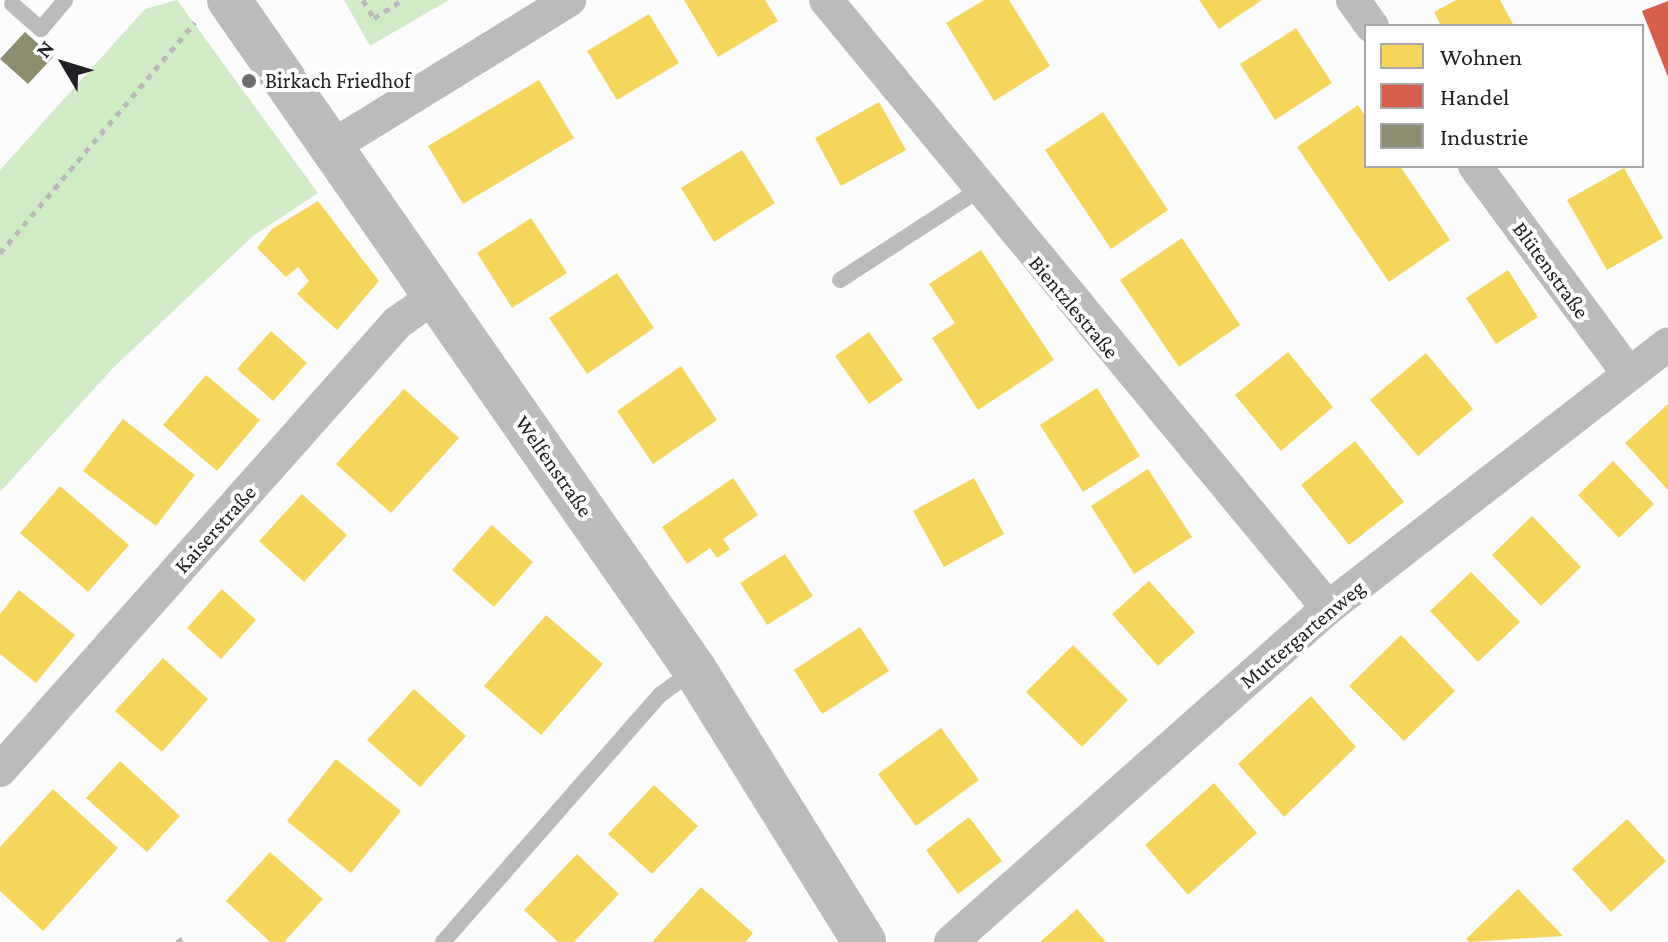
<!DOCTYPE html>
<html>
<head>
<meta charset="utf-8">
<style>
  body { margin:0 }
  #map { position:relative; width:1668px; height:942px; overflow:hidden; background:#fdfcfd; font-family:"Crimson Pro",serif }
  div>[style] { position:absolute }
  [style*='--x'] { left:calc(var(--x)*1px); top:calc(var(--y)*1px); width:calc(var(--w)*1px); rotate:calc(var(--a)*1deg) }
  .green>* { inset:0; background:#d0ecc6 }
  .homes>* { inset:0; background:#f6d55c }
  .shops>* { inset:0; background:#d6604d }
  .industry>* { inset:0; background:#8c8c6e }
  .path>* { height:5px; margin-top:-2.5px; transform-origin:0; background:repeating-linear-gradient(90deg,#b9b8b8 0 6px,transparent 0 12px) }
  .lane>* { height:16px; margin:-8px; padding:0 8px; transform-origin:8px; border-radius:8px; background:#bcbbbb }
  .street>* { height:34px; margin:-17px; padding:0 17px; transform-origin:17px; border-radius:17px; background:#bcbbbb }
  .secondary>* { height:44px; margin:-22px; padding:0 22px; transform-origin:22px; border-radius:22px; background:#bcbbba }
  .dots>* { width:22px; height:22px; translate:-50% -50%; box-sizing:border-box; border:4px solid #fff; border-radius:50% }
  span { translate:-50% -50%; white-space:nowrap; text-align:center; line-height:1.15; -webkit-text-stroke:8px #fff; paint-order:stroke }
  .poi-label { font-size:22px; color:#222024 }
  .left { translate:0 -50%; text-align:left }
  .street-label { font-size:22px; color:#222024 }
  .legend { position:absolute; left:1364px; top:24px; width:280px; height:144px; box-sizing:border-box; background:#fff; border:2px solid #a7a6a7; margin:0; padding:10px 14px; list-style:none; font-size:24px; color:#222024 }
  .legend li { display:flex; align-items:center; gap:16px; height:40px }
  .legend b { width:40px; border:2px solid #a7a6a7 }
  .north { position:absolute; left:24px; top:24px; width:80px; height:80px; -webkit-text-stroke:6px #fff; paint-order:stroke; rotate:308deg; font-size:22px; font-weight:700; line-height:32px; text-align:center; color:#222024 }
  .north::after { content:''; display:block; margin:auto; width:28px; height:36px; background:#222024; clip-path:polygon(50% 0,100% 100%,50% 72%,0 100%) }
</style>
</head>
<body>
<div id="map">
  <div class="green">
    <i style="clip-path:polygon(177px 0,318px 193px,253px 236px,114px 367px,0 492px,0 170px,145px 9px)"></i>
    <i style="clip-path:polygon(344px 0,449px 0,370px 46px)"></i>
  </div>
  <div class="homes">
    <i style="clip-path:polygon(684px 0,765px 0,778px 21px,718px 57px)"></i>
    <i style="clip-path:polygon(984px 0,1009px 0,1050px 66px,994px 101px,946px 23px)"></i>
    <i style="clip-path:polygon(1199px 0,1262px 0,1219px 29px)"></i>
    <i style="clip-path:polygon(1456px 0,1500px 0,1514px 26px,1441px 26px,1434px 12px)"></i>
    <i style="clip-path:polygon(649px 14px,679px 63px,617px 100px,587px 51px)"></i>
    <i style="clip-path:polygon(1296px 28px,1332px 83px,1275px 120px,1240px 64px)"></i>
    <i style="clip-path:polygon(539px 80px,574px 138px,463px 204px,428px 146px)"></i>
    <i style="clip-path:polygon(879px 102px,906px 150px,841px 186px,815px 138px)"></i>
    <i style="clip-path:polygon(1358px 105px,1366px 117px,1366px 166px,1400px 166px,1450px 240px,1389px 282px,1297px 147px)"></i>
    <i style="clip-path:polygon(1103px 112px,1168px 210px,1111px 249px,1045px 150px)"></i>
    <i style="clip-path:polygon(742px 150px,775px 203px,714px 242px,681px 188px)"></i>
    <i style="clip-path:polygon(1624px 168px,1663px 238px,1607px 270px,1567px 200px)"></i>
    <i style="clip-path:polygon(318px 201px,379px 281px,337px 330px,297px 294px,309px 281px,298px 267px,286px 277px,257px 248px,272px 229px)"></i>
    <i style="clip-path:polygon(531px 218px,567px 273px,512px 308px,477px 253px)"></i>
    <i style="clip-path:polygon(1182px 238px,1240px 325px,1179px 367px,1120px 280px)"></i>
    <i style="clip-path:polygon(981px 250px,1054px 360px,978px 410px,932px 338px,955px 323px,929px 284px)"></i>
    <i style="clip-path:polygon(1508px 270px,1538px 317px,1496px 344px,1466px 298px)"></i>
    <i style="clip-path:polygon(617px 273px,654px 328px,587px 374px,549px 318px)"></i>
    <i style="clip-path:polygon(271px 331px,307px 363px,273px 401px,237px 369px)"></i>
    <i style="clip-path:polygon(869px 332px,903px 380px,869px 404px,835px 356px)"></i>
    <i style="clip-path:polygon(1288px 352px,1333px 407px,1281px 451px,1235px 395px)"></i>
    <i style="clip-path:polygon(1426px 353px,1473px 409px,1418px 456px,1370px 400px)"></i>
    <i style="clip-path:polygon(681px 366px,717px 420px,653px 464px,617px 411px)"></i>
    <i style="clip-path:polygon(206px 375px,260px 420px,217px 471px,163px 425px)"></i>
    <i style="clip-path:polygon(1097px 388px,1140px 456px,1083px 492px,1040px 425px)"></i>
    <i style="clip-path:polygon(404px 389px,459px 438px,391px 513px,336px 464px)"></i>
    <i style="clip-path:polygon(1668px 404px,1668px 490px,1625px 443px)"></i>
    <i style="clip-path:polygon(123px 419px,195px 475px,156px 526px,83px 471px)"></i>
    <i style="clip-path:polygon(1355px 441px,1404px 502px,1349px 545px,1301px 485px)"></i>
    <i style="clip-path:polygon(1613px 461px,1654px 504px,1619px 538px,1578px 495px)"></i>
    <i style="clip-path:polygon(1148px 469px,1192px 537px,1134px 574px,1091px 506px)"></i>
    <i style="clip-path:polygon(733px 478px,758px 515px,723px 539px,730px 549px,717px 558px,710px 548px,687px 564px,662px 527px)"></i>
    <i style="clip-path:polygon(974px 478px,1004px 534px,944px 567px,913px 511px)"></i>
    <i style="clip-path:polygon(60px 486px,129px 545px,88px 592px,20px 533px)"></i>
    <i style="clip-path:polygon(302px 494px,347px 535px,304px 582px,259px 541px)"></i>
    <i style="clip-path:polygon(1532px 516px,1581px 567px,1541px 606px,1492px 555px)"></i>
    <i style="clip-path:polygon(492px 525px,533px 562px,494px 607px,452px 570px)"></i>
    <i style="clip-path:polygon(785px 554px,813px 596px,767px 625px,740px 583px)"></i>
    <i style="clip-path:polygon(1471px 572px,1520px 622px,1478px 662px,1430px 611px)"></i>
    <i style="clip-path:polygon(1149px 581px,1195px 632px,1158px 666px,1112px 614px)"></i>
    <i style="clip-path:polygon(222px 589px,256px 620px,221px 659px,187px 628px)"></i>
    <i style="clip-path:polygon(19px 590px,75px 635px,36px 683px,0 654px,0 614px)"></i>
    <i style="clip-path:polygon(546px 615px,603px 664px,541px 735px,484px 686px)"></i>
    <i style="clip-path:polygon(860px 627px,889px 671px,822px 714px,794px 670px)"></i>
    <i style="clip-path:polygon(1401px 635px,1455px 691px,1404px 741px,1349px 686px)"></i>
    <i style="clip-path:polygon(1073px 645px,1128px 700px,1082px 747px,1026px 692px)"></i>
    <i style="clip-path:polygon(163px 658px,208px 699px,162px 752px,115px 711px)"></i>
    <i style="clip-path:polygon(414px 689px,466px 736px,420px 787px,367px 740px)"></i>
    <i style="clip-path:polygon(1311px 696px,1356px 747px,1284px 817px,1238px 764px)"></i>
    <i style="clip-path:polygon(941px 728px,979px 780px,916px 826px,878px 774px)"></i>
    <i style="clip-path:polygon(336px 759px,401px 811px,351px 873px,287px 821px)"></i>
    <i style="clip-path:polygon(120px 761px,180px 816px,147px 852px,86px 798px)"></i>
    <i style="clip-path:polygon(1214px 783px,1257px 833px,1188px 895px,1145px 845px)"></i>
    <i style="clip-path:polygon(654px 785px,698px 826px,652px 874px,608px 834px)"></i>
    <i style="clip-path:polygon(53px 789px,118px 848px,43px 931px,0 891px,0 847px)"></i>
    <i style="clip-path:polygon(969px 817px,1002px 861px,958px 894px,926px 850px)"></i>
    <i style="clip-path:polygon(1627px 819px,1666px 861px,1611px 912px,1572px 869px)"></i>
    <i style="clip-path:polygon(270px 852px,323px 899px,284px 942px,270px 942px,226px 901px)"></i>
    <i style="clip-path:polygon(577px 854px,619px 894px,574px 942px,558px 942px,524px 910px)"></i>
    <i style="clip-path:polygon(701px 887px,753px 933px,745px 942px,652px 942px)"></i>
    <i style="clip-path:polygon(1518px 889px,1563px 936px,1469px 942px,1466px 939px)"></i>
    <i style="clip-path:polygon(1077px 909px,1106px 942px,1040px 942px)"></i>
  </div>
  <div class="shops">
    <i style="clip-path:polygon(1668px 1px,1668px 77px,1642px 11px)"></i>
  </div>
  <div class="industry">
    <i style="clip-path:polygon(25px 32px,53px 57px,28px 84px,0 59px)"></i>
  </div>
  <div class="path">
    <i style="--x:363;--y:0;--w:21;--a:59"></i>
    <i style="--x:374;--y:18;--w:34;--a:-32"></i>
    <i style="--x:0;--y:253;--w:302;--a:-49.8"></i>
    <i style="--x:177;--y:942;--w:7;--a:-34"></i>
  </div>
  <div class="lane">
    <i style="--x:12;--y:4;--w:38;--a:41"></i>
    <i style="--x:41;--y:29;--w:38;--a:-50"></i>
    <i style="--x:840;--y:280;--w:163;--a:-33"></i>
    <i style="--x:443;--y:942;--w:329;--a:-48.7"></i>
    <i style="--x:660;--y:695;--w:42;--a:-36.3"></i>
  </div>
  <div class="street">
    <i style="--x:826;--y:0;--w:788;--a:50.45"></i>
    <i style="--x:1353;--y:0;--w:32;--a:54"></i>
    <i style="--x:331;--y:147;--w:280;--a:-31.7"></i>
    <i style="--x:1475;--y:166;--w:257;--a:53.5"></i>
    <i style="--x:0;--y:770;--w:598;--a:-48.39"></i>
    <i style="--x:397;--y:323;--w:48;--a:-35.7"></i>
    <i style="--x:951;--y:942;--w:504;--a:-41.54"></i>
    <i style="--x:1328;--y:608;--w:430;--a:-37.8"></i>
  </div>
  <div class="secondary">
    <i style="--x:229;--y:0;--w:816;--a:55.18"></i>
    <i style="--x:695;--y:670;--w:320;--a:58.1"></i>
  </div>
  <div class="dots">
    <i style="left:249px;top:81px;background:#6f6d70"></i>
  </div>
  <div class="poi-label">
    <span class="left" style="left:265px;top:81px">Birkach Friedhof</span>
  </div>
  <div class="street-label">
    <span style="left:1551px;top:270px;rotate:54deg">Blütenstraße</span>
    <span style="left:1074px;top:307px;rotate:50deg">Bientzlestraße</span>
    <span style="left:554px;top:466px;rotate:55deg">Welfenstraße</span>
    <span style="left:215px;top:529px;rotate:-48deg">Kaiserstraße</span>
    <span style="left:1302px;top:634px;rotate:-40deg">Muttergartenweg</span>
  </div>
  <ul class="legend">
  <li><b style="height:22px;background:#f6d55c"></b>Wohnen</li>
  <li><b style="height:22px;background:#d6604d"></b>Handel</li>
  <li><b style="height:22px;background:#8c8c6e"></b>Industrie</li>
  </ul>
  <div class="north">N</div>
</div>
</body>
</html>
